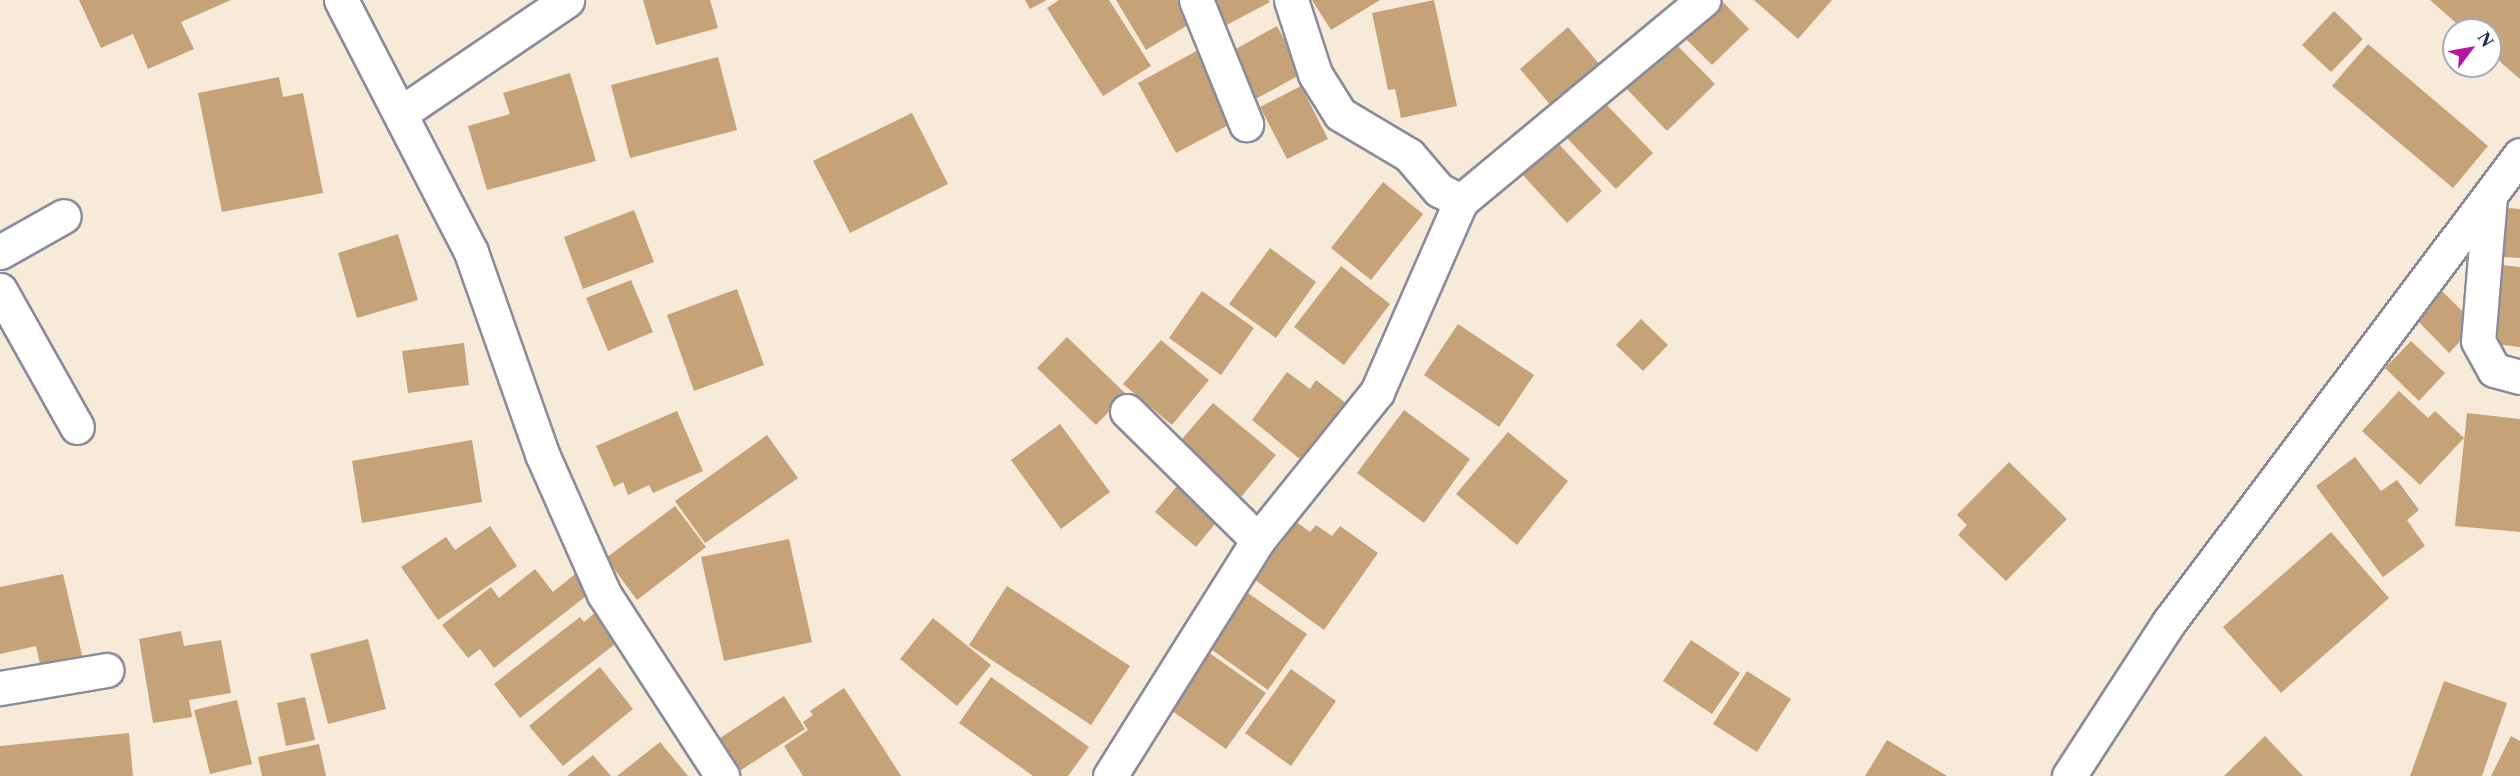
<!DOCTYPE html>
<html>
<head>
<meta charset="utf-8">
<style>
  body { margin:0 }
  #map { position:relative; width:2520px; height:776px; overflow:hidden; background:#f8ead8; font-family:"Libre Caslon Text",serif }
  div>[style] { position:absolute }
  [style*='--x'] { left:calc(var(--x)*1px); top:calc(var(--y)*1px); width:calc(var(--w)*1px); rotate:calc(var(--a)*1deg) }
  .building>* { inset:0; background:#c6a278 }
  .roads { filter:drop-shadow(2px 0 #8a8c9b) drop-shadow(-2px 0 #8a8c9b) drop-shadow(0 2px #8a8c9b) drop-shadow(0 -2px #8a8c9b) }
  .street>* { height:33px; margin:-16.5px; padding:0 16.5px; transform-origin:16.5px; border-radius:16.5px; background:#fff }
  span { translate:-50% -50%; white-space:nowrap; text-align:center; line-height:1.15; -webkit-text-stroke:6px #fff; paint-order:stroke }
  .north { position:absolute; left:2442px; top:18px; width:60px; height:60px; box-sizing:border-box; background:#fff; border:2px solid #a4acbf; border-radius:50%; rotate:58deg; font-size:16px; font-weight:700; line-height:24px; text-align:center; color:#1b2f5e }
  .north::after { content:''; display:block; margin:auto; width:21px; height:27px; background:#b5179e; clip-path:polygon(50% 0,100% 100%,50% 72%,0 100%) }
</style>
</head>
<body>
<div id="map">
  <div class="building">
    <i style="clip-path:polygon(79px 0,231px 0,181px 22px,194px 49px,148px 69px,133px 34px,101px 48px)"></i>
    <i style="clip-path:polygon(643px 0,710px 0,718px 28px,656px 45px)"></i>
    <i style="clip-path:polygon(1025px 0,1047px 0,1030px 9px)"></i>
    <i style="clip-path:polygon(1059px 0,1109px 0,1151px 66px,1103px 96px,1047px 8px)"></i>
    <i style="clip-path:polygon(1116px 0,1180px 0,1193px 22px,1146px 50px)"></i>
    <i style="clip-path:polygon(1208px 0,1268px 0,1270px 2px,1223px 27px)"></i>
    <i style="clip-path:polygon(1312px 0,1380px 0,1331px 30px)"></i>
    <i style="clip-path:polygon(1434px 0,1457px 106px,1401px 118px,1395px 89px,1388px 90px,1372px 13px)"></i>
    <i style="clip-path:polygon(1712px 0,1721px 0,1749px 29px,1712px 65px,1679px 32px)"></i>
    <i style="clip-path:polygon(1754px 0,1832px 0,1798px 39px)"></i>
    <i style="clip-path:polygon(2430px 0,2520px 0,2520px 79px,2490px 53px,2490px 30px,2464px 30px)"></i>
    <i style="clip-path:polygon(2334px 11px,2363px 39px,2331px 72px,2302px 45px)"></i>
    <i style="clip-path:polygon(1277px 26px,1303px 73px,1254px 100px,1227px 54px)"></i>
    <i style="clip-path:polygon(1568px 27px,1601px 66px,1553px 108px,1520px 69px)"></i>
    <i style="clip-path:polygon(1670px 38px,1715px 84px,1667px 131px,1622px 84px)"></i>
    <i style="clip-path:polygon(2368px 44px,2488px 146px,2453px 188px,2332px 86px)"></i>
    <i style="clip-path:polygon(1202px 48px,1240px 119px,1176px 153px,1138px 83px)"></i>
    <i style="clip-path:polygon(718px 57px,737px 130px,630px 158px,611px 85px)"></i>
    <i style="clip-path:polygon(570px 73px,596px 161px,487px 190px,468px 126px,510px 114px,503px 93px)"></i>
    <i style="clip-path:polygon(279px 77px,283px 97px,303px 93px,323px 193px,222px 212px,198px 93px)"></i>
    <i style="clip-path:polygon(1301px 86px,1328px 139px,1287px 159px,1260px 107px)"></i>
    <i style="clip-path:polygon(1602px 100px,1653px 153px,1616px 189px,1565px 136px)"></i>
    <i style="clip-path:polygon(912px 113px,948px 184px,850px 233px,813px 161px)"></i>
    <i style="clip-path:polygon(1557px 142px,1602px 191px,1567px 223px,1522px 174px)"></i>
    <i style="clip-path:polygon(1383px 182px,1423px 214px,1371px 280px,1331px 248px)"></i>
    <i style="clip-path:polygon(2506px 208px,2520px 209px,2520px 258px,2503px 257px)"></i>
    <i style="clip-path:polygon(634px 210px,654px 262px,583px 289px,564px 237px)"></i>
    <i style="clip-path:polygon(398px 234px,418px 300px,357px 318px,338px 253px)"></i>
    <i style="clip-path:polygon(1270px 248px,1316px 282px,1276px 338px,1229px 304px)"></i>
    <i style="clip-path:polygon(2502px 265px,2520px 267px,2520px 347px,2494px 344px)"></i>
    <i style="clip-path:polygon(1341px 266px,1390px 304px,1344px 365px,1294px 327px)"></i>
    <i style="clip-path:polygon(631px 280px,653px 332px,608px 351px,586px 298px)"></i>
    <i style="clip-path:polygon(737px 289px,764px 365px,694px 391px,667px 315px)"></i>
    <i style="clip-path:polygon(1202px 291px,1254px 328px,1221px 375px,1169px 338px)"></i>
    <i style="clip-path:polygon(2442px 291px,2476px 325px,2449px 353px,2415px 318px)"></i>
    <i style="clip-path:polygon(1641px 319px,1668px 345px,1643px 371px,1616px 345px)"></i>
    <i style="clip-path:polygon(1458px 324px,1534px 375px,1499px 427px,1424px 375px)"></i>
    <i style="clip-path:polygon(1067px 337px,1126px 394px,1096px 425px,1037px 368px)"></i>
    <i style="clip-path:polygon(1161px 340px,1209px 380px,1172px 425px,1123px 384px)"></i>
    <i style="clip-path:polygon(2411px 341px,2445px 373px,2419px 401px,2385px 368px)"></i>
    <i style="clip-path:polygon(464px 343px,469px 385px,408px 393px,402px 351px)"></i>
    <i style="clip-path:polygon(1287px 372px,1310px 389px,1316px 380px,1356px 411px,1312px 469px,1252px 420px)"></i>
    <i style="clip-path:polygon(2399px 391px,2428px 418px,2435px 411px,2464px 438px,2420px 485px,2362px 431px)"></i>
    <i style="clip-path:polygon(1213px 403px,1276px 455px,1241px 497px,1177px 445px)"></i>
    <i style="clip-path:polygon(1404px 410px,1470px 459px,1424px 523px,1357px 473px)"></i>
    <i style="clip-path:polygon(677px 411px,703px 471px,653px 493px,649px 485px,628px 495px,623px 482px,614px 487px,596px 446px)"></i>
    <i style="clip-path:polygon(2467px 413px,2520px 419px,2520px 532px,2455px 526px)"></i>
    <i style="clip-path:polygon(1060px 424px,1110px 492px,1061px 529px,1011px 460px)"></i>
    <i style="clip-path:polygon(1508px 432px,1568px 481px,1517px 545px,1456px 494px)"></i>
    <i style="clip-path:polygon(767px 435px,798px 478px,705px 543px,675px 501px)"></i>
    <i style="clip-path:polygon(472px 440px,482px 502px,362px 523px,352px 461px)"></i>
    <i style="clip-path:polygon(2355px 457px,2381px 491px,2397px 480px,2419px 510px,2407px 520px,2425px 546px,2383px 577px,2316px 486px)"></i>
    <i style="clip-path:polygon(2009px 462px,2067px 519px,2006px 581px,1958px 535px,1967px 525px,1957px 515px)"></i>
    <i style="clip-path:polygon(1182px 480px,1223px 514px,1196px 547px,1155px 512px)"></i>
    <i style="clip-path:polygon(675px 506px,706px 547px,637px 600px,606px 558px)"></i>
    <i style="clip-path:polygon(1288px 516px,1310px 532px,1316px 525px,1332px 536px,1340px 526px,1378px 553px,1324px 630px,1247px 574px)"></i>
    <i style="clip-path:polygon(490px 526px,517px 566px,438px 620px,401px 567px,446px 537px,455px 550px)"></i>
    <i style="clip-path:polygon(2331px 532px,2389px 598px,2281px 693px,2223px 627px)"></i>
    <i style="clip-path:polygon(789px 539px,812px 642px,724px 661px,701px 557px)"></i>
    <i style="clip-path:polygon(535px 569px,553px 592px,575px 574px,590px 593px,494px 668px,480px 649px,468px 658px,442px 625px,491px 587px,499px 598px)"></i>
    <i style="clip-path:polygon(63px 574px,85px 668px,43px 678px,36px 646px,0 654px,0 587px)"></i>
    <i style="clip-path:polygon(1007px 586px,1130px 666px,1091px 725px,969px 645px)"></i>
    <i style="clip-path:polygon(1242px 589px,1307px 634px,1268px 690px,1204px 644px)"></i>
    <i style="clip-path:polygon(596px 612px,619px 641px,520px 718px,494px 684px,580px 617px,584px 622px)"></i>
    <i style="clip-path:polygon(933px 618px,991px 665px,957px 706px,900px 659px)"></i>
    <i style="clip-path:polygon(181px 631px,184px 646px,221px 640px,231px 693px,189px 700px,192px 717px,153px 723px,139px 639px)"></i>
    <i style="clip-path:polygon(368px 639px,386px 709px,328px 724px,310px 654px)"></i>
    <i style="clip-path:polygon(1691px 640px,1740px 673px,1712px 714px,1663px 681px)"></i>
    <i style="clip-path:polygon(1208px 652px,1266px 693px,1226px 749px,1168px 708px)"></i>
    <i style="clip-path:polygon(600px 667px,633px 709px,563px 766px,529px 726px)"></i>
    <i style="clip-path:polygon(1291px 669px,1336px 701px,1291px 766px,1245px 733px)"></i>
    <i style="clip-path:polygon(1747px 671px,1791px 699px,1757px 752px,1713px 724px)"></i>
    <i style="clip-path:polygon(991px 677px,1089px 747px,1068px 776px,1033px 776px,959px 723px)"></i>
    <i style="clip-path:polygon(2444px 681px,2507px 703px,2482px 776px,2410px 776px)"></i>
    <i style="clip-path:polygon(844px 688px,882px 746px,901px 776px,803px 776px,784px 746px,808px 730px,803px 722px,813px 715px,810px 711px)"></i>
    <i style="clip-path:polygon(784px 696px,805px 729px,741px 770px,720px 738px)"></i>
    <i style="clip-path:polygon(305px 697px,315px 740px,286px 746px,277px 703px)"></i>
    <i style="clip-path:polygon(237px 700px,252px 764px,210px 774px,194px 710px)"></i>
    <i style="clip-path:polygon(129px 733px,133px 776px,0 776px,0 746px)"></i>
    <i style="clip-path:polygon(2265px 736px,2303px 776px,2224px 776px)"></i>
    <i style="clip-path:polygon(2511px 736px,2520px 741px,2520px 776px,2491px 776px)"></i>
    <i style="clip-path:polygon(1887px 740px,1947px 776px,1865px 776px)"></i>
    <i style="clip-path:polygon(660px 742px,688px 776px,617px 776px)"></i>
    <i style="clip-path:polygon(319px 744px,326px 776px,262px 776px,258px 757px)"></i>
    <i style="clip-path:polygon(593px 755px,611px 776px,567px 776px)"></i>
  </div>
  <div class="roads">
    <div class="street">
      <i style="--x:341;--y:0;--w:284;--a:62.7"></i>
      <i style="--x:471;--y:252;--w:214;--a:70.6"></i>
      <i style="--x:542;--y:454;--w:153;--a:66.1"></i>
      <i style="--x:604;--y:594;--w:217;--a:57"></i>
      <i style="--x:1196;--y:0;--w:134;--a:68"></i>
      <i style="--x:1291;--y:0;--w:78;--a:72"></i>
      <i style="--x:1315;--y:74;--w:47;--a:58"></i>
      <i style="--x:1340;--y:114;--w:80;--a:30.7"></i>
      <i style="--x:1409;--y:155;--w:46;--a:49.4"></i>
      <i style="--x:1439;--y:190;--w:25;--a:27"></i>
      <i style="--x:401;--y:113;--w:201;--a:-34.2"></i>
      <i style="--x:2490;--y:196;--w:145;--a:94.7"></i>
      <i style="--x:2478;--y:341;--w:33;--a:61"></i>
      <i style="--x:2494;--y:370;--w:27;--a:15"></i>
      <i style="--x:0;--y:252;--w:73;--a:-29.4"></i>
      <i style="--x:0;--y:290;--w:157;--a:60.7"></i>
      <i style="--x:1127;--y:411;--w:184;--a:44.6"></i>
      <i style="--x:0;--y:688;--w:108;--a:-9.6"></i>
      <i style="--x:1110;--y:776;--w:279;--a:-57.9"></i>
      <i style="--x:1258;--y:540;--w:190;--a:-51.2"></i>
      <i style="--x:1377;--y:392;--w:209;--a:-66.3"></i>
      <i style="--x:1461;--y:201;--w:315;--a:-39.7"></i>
      <i style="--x:2069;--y:776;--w:184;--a:-57"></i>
      <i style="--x:2169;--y:622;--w:584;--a:-53.07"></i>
    </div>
  </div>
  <div class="north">N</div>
</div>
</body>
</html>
